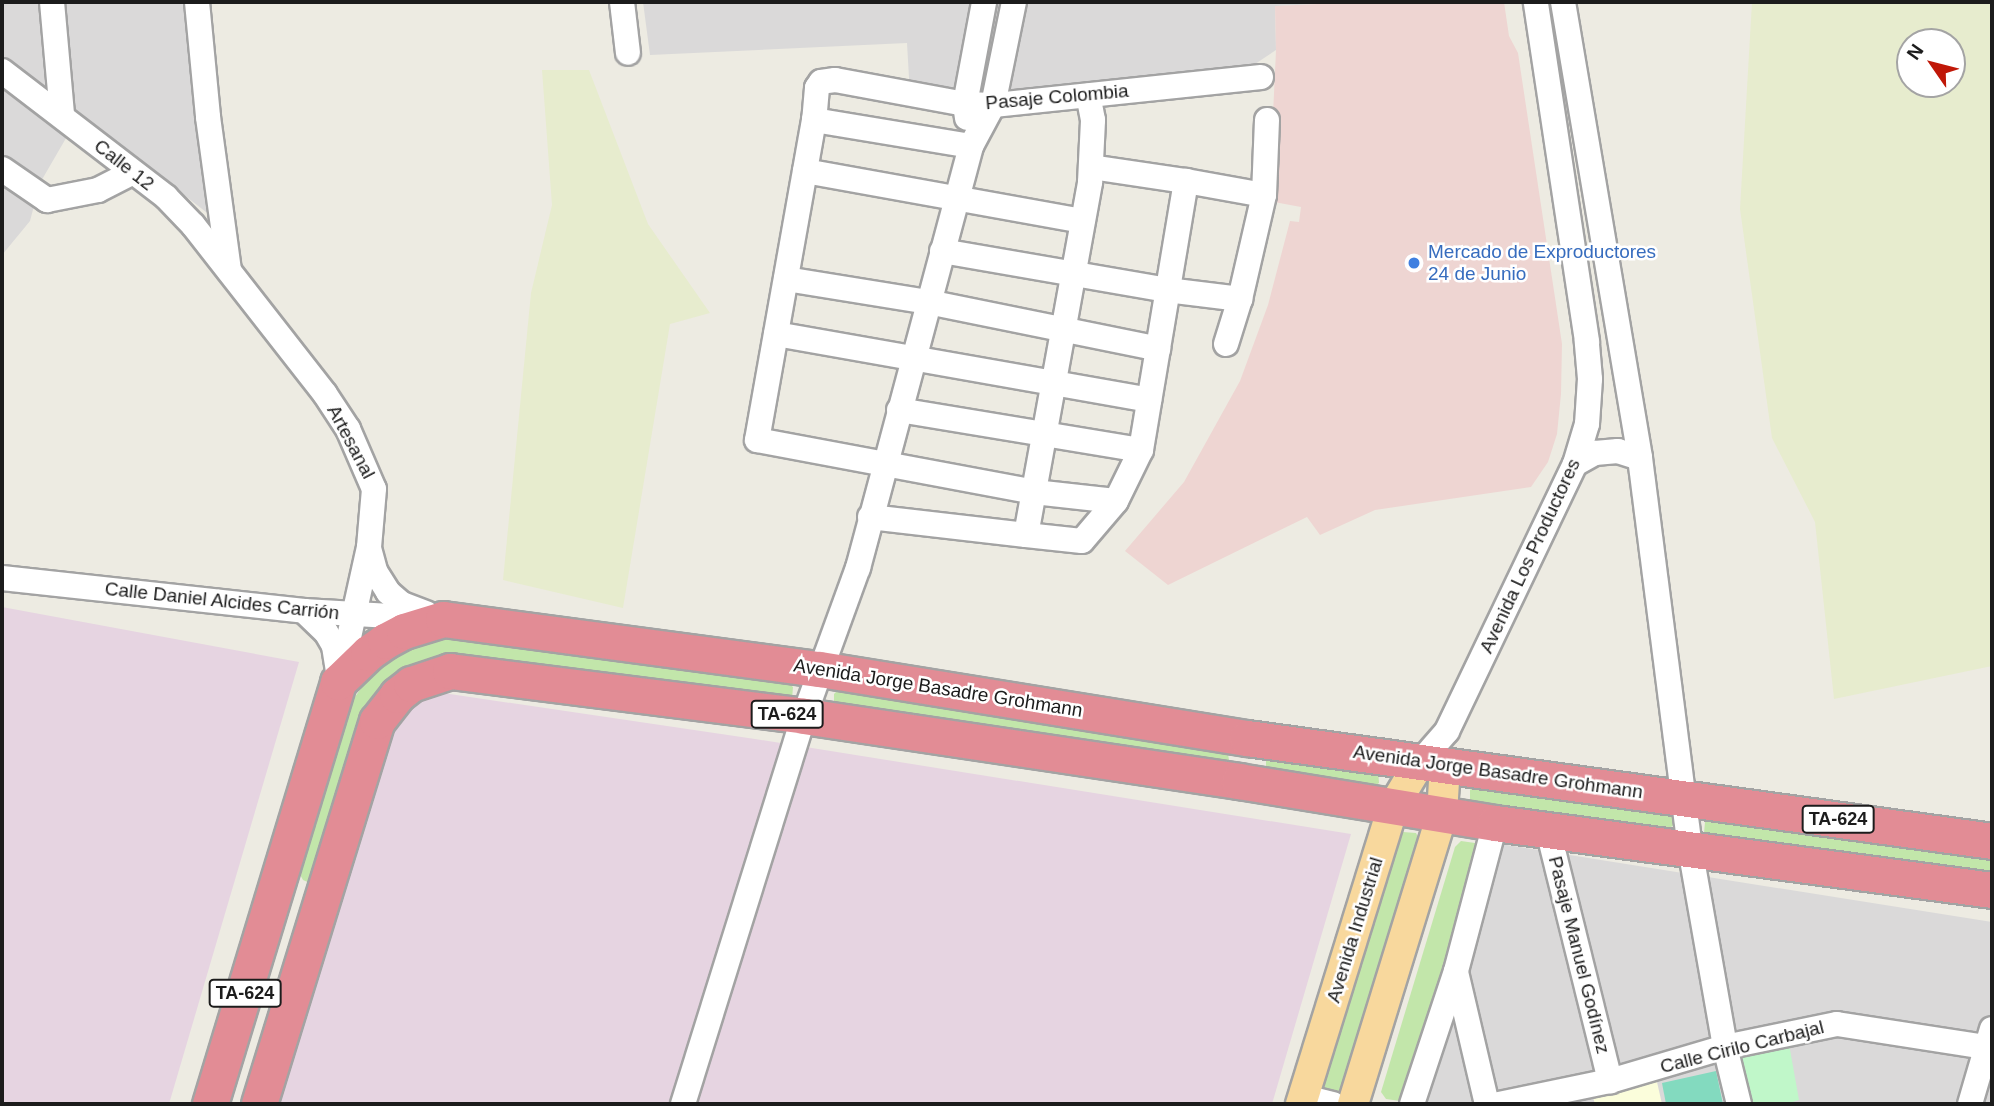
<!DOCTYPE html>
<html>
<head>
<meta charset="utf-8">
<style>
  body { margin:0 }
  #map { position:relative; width:1994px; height:1106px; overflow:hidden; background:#edebe2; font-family:Helvetica,sans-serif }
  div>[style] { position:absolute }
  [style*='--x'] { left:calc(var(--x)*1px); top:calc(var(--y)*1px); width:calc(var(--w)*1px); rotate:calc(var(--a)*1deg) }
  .residential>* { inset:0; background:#dad9d9 }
  .commercial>* { inset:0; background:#eed5d2 }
  .industrial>* { inset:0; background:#e6d4e1 }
  .education>* { inset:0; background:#fbfddb }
  .farmland>* { inset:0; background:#e7ecce }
  .grass>* { inset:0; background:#c2e6aa }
  .park>* { inset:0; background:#c0f7c9 }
  .pitch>* { inset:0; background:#83dabf }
  .roads { filter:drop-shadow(2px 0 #a3a3a3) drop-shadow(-2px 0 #a3a3a3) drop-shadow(0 2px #a3a3a3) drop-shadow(0 -2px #a3a3a3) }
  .minor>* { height:24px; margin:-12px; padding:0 12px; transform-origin:12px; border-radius:12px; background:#fff }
  .major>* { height:30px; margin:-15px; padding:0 15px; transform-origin:15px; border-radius:15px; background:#f8d89d }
  .highway>* { height:35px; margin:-17.5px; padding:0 17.5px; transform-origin:17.5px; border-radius:17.5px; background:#e28c95 }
  .dots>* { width:19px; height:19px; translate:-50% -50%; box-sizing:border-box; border:4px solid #fff; border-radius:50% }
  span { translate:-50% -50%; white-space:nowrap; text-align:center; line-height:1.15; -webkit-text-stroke:5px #fff; paint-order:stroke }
  .shield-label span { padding:2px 5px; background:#fff; border:2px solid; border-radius:5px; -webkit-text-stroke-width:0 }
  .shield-label { font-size:18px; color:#1c1c1c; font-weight:700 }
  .street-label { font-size:19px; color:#1c1c1c }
  .shop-label { font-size:19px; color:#366cbe }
  .left { translate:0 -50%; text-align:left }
  .frame { position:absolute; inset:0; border:4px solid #1c1c1c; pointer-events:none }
  .north { position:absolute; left:1896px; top:28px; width:70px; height:70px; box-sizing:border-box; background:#fff; border:2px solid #a4a4a4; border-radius:50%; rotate:305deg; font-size:19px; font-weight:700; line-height:28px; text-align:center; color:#1c1c1c }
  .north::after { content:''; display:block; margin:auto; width:24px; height:32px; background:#c01808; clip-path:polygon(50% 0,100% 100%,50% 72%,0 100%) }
</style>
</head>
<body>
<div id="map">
  <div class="residential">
    <i style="clip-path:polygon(2px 2px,185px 2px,215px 219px,80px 114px,40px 183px,30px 221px,2px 255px)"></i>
    <i style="clip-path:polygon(643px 2px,1359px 2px,1275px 6px,1276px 50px,1252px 66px,1019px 97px,910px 95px,907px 43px,650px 55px)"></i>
    <i style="clip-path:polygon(1500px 844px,1992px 922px,1992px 1104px,1424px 1104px)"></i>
  </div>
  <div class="commercial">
    <i style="clip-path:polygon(1359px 2px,1504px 2px,1509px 36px,1518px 53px,1562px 344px,1561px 394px,1557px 434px,1548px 462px,1531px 487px,1375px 510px,1320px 535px,1307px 517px,1168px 585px,1125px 551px,1184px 482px,1240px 381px,1268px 305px,1290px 221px,1299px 222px,1301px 207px,1269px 201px,1276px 50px,1275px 6px)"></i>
  </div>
  <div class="industrial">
    <i style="clip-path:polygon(2px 607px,299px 662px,169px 1104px,2px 1104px)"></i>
    <i style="clip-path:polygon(443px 693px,755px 739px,1351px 834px,1272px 1104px,272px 1104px,387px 724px,417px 702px)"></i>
  </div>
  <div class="education">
    <i style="clip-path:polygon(1657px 1082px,1662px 1104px,1595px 1104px,1593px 1097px)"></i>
  </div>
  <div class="farmland">
    <i style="clip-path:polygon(evenodd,1752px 2px,1992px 2px,1992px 666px,1834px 699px,1815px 522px,1772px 438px,1740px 209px,1752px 2px,1910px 42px,1952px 42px,1952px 84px,1910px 84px,1910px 42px)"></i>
    <i style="clip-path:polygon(542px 70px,589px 70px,648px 224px,710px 313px,670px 324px,623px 608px,503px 580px,531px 293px,552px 205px)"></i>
  </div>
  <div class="grass">
    <i style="clip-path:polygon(455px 635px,786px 681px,793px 687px,792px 699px,398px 677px,312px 884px,303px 880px,297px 869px,348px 707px,366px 681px,384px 663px,432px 639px)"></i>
    <i style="clip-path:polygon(841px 687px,1227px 748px,1229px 760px,1218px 767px,834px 705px,834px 694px)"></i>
    <i style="clip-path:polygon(1273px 753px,1378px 770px,1379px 783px,1368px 790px,1266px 770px,1266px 760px)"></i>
    <i style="clip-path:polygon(1477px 782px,1673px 812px,1674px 825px,1663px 832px,1477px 806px,1470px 800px,1470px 790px)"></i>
    <i style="clip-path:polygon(1711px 815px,1992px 856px,1992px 880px,1711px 839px,1704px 833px,1705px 822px)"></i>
    <i style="clip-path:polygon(1403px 832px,1416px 833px,1421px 843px,1345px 1091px,1337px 1097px,1328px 1093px,1321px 1082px,1393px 842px)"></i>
    <i style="clip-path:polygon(1461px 841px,1475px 843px,1480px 852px,1408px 1093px,1400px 1101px,1386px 1099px,1381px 1092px,1455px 847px)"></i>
  </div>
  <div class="park">
    <i style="clip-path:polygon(1789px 1044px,1799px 1100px,1786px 1104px,1749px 1104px,1739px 1058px)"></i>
  </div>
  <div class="pitch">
    <i style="clip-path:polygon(1716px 1071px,1723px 1104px,1666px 1104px,1662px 1083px)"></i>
  </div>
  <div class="roads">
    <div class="minor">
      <i style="--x:52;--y:2;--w:113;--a:84.9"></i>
      <i style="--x:197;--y:2;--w:116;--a:84.5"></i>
      <i style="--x:208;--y:117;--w:155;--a:82.2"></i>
      <i style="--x:622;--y:2;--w:51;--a:83.3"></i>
      <i style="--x:1563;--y:2;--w:462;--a:80.4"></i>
      <i style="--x:1640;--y:458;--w:393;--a:82.7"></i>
      <i style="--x:1690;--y:848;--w:202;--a:80"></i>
      <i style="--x:1725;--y:1047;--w:59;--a:76.2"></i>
      <i style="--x:2;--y:71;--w:207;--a:37.5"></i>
      <i style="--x:166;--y:197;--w:39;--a:46"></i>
      <i style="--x:193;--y:225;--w:214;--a:52"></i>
      <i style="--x:325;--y:394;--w:42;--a:56.7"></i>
      <i style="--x:348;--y:429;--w:65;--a:66.6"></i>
      <i style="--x:374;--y:489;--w:58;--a:94.9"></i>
      <i style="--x:369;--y:547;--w:138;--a:102.5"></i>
      <i style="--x:1261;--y:77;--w:269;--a:174"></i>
      <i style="--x:993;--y:105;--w:28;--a:-178"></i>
      <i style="--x:965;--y:104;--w:132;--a:-169.5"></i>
      <i style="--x:835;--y:80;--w:14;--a:172"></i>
      <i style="--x:821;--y:82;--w:7;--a:124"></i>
      <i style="--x:817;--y:88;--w:32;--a:95"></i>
      <i style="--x:814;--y:120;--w:325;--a:100.1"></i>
      <i style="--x:757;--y:440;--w:282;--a:10.6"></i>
      <i style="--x:1034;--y:492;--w:82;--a:6.3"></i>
      <i style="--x:1116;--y:501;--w:57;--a:-63.9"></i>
      <i style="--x:1141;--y:450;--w:273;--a:-80.5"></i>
      <i style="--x:1186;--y:181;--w:79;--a:10.2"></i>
      <i style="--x:967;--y:118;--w:14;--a:-98"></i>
      <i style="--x:965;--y:104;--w:104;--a:-79.4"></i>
      <i style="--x:814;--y:120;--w:159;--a:9.4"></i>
      <i style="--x:1091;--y:167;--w:96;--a:8.4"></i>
      <i style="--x:2;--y:169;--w:55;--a:34.6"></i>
      <i style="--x:47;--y:200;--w:52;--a:-11.1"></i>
      <i style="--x:98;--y:190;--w:39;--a:-27"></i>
      <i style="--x:805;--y:171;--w:282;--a:10.2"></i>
      <i style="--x:942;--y:251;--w:228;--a:9.8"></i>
      <i style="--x:1167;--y:290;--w:74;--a:7"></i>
      <i style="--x:786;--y:279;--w:144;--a:9.2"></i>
      <i style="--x:928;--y:302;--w:235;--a:11.5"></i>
      <i style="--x:776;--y:334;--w:379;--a:10"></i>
      <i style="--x:1226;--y:344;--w:47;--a:-72.7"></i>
      <i style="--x:1240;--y:299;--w:107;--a:-77"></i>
      <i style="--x:1264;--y:195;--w:75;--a:-87.7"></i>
      <i style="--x:899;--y:410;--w:245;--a:9.4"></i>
      <i style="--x:1575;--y:464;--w:23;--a:-29"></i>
      <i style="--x:1595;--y:453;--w:23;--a:-5"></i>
      <i style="--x:1618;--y:451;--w:23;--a:18"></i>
      <i style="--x:870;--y:517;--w:157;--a:6.6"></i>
      <i style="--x:1026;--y:535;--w:359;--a:-79.7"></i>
      <i style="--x:1090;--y:182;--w:62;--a:-87.2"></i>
      <i style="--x:1093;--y:120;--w:25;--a:-101"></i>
      <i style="--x:1026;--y:535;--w:56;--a:6.1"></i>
      <i style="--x:1082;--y:541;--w:52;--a:-49.6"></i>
      <i style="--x:369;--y:548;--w:24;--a:75"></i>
      <i style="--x:375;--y:571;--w:25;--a:58"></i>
      <i style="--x:388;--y:592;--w:18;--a:41"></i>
      <i style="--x:402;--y:604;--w:26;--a:21"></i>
      <i style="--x:2;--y:578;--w:304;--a:6.2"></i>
      <i style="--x:304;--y:611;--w:121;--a:3.3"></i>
      <i style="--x:304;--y:611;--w:30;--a:44"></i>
      <i style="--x:326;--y:632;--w:16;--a:60"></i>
      <i style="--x:334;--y:646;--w:25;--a:81"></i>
      <i style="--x:1420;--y:762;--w:41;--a:-48.9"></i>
      <i style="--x:1447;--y:731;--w:296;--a:-64.4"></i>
      <i style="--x:1575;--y:464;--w:42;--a:-73.3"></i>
      <i style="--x:1587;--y:424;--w:45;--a:-86.2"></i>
      <i style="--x:1590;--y:379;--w:38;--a:-95"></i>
      <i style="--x:1587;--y:341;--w:343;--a:-98.6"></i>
      <i style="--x:1548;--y:830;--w:259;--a:76.1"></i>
      <i style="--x:1456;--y:972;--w:136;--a:76.8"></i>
      <i style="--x:1304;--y:1097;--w:30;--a:14"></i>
      <i style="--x:683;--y:1104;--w:406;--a:-72.7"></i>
      <i style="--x:804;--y:716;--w:158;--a:-70"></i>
      <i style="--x:858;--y:568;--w:437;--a:-75"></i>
      <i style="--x:971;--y:146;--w:47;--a:-61.8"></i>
      <i style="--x:993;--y:105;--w:105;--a:-78.5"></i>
      <i style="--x:1412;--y:1104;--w:140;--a:-71.7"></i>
      <i style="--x:1456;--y:971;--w:153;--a:-75.2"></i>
      <i style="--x:1499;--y:1104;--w:113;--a:-11.7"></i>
      <i style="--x:1610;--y:1081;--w:120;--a:-16.5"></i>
      <i style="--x:1725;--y:1047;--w:114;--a:-11.6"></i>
      <i style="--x:1837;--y:1024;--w:151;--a:8.8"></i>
      <i style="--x:1970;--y:1104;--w:78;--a:-73.7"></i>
    </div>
    <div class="major">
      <i style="--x:1301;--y:1104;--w:311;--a:-72.8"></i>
      <i style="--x:1393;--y:807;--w:52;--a:-59"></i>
      <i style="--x:1353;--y:1104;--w:303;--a:-72.9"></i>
      <i style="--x:1442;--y:814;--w:49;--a:-86.5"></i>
    </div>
    <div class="highway">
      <i style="--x:210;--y:1104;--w:441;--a:-73.1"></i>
      <i style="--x:338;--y:682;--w:42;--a:-44"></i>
      <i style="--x:368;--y:653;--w:21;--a:-35"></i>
      <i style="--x:385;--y:641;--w:21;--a:-28"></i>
      <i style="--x:404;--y:631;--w:41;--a:-17.1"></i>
      <i style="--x:443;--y:619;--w:380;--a:7.6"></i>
      <i style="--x:820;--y:669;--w:433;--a:9.2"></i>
      <i style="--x:1247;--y:738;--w:752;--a:7.87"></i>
      <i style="--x:259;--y:1104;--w:401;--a:-72.9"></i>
      <i style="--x:377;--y:721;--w:33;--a:-52"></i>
      <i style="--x:397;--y:695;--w:18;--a:-38"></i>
      <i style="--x:411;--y:684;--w:41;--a:-18.4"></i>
      <i style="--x:450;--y:671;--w:357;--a:7.2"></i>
      <i style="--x:804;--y:716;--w:440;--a:8.5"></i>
      <i style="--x:1239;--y:781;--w:259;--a:9.3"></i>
      <i style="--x:1495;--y:823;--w:501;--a:7.68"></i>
    </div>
  </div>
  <div class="dots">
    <i style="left:1414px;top:263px;background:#3f7fe0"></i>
  </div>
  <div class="shield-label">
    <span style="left:787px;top:714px">TA-624</span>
    <span style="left:1838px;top:819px">TA-624</span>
    <span style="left:245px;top:993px">TA-624</span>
  </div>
  <div class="street-label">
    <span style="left:1057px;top:97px;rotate:-5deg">Pasaje Colombia</span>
    <span style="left:124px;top:165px;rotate:38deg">Calle 12</span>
    <span style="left:351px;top:442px;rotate:62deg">Artesanal</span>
    <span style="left:1530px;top:556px;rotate:-65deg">Avenida Los Productores</span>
    <span style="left:222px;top:601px;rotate:6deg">Calle Daniel Alcides Carrión</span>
    <span style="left:938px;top:688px;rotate:9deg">Avenida Jorge Basadre Grohmann</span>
    <span style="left:1498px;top:772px;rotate:8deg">Avenida Jorge Basadre Grohmann</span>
    <span style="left:1355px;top:930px;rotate:-73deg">Avenida Industrial</span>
    <span style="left:1579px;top:955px;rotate:76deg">Pasaje Manuel Godínez</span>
    <span style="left:1742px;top:1047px;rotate:-14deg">Calle Cirilo Carbajal</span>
  </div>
  <div class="shop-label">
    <span class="left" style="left:1428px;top:263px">Mercado de Exproductores<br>24 de Junio</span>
  </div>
  <div class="frame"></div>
  <div class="north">N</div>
</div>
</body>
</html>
